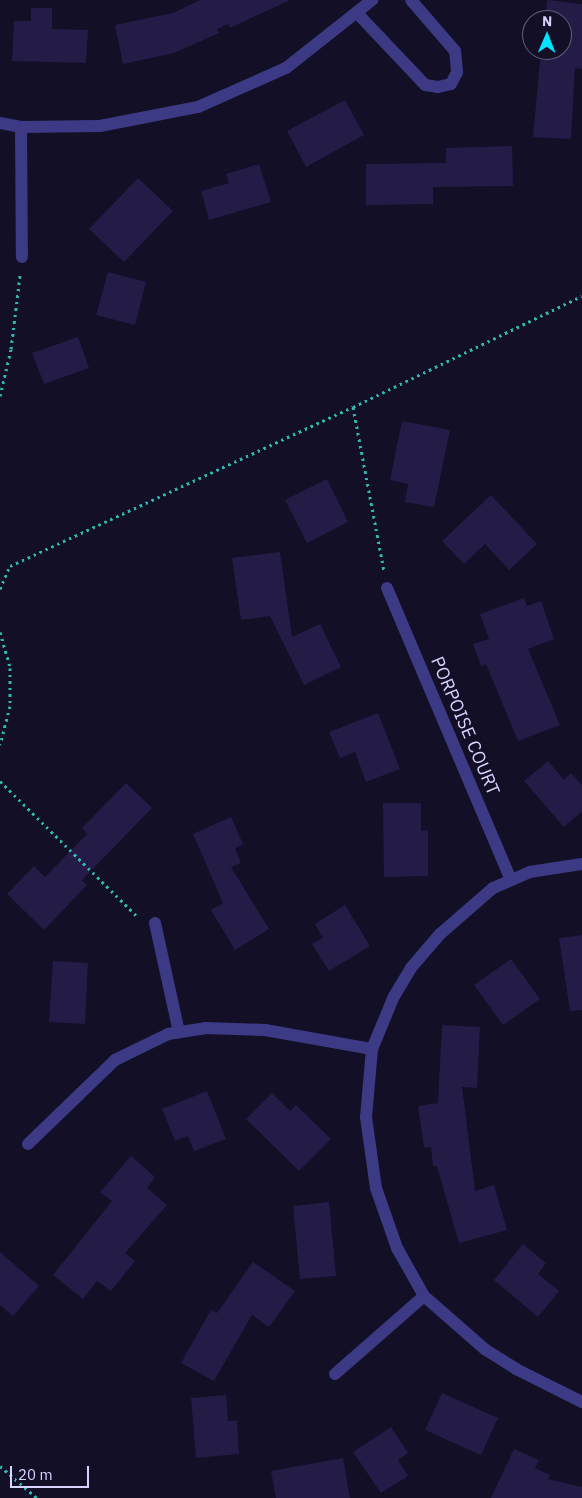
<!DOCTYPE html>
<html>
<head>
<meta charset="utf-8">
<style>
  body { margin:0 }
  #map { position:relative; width:582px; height:1498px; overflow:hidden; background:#130f26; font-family:"IBM Plex Sans",sans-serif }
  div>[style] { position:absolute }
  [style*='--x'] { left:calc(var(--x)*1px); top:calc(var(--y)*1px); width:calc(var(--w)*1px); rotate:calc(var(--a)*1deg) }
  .building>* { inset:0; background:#241b47 }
  .path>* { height:3px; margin-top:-1.5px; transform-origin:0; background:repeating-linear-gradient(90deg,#2fb8b0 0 2.5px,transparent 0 6.5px) }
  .minor>* { height:12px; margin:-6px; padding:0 6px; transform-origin:6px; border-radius:6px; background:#3d3a85 }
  span { translate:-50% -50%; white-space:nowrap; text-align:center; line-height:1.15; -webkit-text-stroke:4.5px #130f26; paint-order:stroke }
  .street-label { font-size:18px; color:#d9d4ff }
  .north { position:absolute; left:522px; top:10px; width:50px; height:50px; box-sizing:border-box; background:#130f26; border:1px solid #625e7d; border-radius:50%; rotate:1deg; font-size:14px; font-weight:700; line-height:20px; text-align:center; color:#d9d4ff }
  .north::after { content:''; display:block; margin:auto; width:18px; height:22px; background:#00e5ff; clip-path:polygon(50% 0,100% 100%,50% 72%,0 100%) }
  .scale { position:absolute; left:10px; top:1466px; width:79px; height:22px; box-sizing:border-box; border:2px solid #d9d4ff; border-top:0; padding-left:6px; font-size:15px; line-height:18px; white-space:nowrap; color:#d9d4ff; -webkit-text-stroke:4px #130f26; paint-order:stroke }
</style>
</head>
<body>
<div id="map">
  <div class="building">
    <i style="clip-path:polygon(200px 0,290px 0,230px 28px,228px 24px,217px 29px,219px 33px,174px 53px,123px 64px,115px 25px,173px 13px)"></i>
    <i style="clip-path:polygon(547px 0,582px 4px,582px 69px,575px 68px,571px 139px,533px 137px,541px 50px,562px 50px,562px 20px,545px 20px)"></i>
    <i style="clip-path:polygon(31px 8px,52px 8px,52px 29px,88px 30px,86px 63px,12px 61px,14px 21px,31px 21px)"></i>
    <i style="clip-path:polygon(345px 100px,364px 135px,306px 167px,287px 131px)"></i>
    <i style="clip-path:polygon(512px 146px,513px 186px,433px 187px,433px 204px,366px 205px,366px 164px,446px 163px,446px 148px)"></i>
    <i style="clip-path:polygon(259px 164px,271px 202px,209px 220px,201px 191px,229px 183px,226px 174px)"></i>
    <i style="clip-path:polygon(138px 178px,173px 211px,124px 262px,89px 229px)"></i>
    <i style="clip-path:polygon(108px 272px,146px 282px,135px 325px,96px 315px)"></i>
    <i style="clip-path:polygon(78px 337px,89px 368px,44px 384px,32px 353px)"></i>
    <i style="clip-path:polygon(402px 421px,450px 430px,434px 507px,405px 502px,408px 484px,390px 480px)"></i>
    <i style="clip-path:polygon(327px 479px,348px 522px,307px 543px,285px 500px)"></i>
    <i style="clip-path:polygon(491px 495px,537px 544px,509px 570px,485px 544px,464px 564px,442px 541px)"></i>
    <i style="clip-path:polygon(280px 552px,292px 637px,320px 624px,341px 667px,304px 685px,270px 616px,241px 620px,232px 558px)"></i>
    <i style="clip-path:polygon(524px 598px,527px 606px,541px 601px,554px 639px,528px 649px,560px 725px,518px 741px,486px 664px,481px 666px,473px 644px,489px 639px,480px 614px)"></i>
    <i style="clip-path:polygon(378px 713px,400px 769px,366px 782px,355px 752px,340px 758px,329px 732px)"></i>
    <i style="clip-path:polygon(548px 761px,564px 780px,571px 773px,582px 785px,582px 811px,564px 827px,524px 781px)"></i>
    <i style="clip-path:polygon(126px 783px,152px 808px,82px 880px,87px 885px,44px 930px,7px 894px,34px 866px,45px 877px,87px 834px,82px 828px)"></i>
    <i style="clip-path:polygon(383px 803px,421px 803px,421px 831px,428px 830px,428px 876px,384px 877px)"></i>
    <i style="clip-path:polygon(231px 817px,243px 844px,235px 848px,241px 863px,231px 867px,269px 929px,235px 950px,211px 910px,223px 903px,193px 834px)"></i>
    <i style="clip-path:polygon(345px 905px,370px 946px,329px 971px,312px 944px,323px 938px,315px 924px)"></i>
    <i style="clip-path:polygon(582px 935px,582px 1010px,570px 1011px,559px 938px)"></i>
    <i style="clip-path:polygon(511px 959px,540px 999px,503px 1025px,474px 985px)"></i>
    <i style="clip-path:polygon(53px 961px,88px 963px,85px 1024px,49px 1022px)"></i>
    <i style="clip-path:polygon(442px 1025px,480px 1027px,477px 1088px,462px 1087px,475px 1191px,494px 1185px,507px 1230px,459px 1243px,437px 1166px,433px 1166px,431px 1147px,424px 1148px,418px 1106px,438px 1103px)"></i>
    <i style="clip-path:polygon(207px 1091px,226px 1139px,194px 1151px,188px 1136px,175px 1141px,162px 1109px)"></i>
    <i style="clip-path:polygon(272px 1093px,290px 1111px,296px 1105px,331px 1139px,299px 1171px,246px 1119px)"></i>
    <i style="clip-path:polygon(131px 1156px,155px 1177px,147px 1188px,167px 1205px,125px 1253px,135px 1261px,111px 1291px,97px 1281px,83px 1299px,53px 1275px,112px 1201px,100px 1192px)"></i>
    <i style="clip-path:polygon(329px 1202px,336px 1276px,300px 1279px,293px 1206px)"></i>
    <i style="clip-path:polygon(523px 1244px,546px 1263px,538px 1274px,559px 1291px,538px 1317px,494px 1280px)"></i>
    <i style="clip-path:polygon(0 1252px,39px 1286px,13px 1316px,0 1305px)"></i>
    <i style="clip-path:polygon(253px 1262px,295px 1291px,269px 1327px,252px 1315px,214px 1381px,181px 1363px,211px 1310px,217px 1313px)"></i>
    <i style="clip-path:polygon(442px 1393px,498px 1418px,481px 1455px,425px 1430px)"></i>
    <i style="clip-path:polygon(226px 1395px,228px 1421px,237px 1421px,239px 1454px,196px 1458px,191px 1398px)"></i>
    <i style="clip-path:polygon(391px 1427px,408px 1453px,398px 1460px,408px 1476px,381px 1493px,353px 1452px)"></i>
    <i style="clip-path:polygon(514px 1449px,539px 1460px,535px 1468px,550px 1475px,548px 1479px,582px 1487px,582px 1498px,491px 1498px)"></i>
    <i style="clip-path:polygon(343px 1458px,350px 1498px,276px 1498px,271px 1471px)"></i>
  </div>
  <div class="path">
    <i style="--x:0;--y:396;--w:48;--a:-76.8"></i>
    <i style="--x:11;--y:349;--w:74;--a:-83"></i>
    <i style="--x:353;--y:407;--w:167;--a:79.3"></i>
    <i style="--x:0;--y:589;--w:25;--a:-67"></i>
    <i style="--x:10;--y:566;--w:378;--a:-24.9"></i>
    <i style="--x:353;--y:407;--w:254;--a:-25.9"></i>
    <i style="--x:0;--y:632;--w:37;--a:74"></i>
    <i style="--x:10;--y:668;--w:38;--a:90"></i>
    <i style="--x:10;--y:706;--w:40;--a:104.4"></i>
    <i style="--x:0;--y:781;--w:192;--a:44.6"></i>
    <i style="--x:0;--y:1466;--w:49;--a:40.9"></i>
  </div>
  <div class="minor">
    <i style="--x:357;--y:13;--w:99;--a:46.6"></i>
    <i style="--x:425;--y:85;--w:13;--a:9"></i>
    <i style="--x:438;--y:87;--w:13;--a:-13"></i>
    <i style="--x:451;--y:84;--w:13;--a:-63"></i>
    <i style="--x:457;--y:72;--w:21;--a:-95"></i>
    <i style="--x:455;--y:51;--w:67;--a:-130.8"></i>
    <i style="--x:0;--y:123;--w:21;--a:11"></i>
    <i style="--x:21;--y:127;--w:79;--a:-0.7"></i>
    <i style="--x:100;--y:126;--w:100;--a:-11"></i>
    <i style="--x:198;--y:107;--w:96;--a:-23.9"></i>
    <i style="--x:286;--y:68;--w:110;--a:-38.3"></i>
    <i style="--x:21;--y:127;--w:130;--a:89.6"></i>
    <i style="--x:387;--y:588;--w:315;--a:67"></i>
    <i style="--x:582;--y:864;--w:53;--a:171.3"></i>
    <i style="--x:530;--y:872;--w:40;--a:156.6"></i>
    <i style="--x:493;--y:888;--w:70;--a:139"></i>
    <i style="--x:440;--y:934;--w:45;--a:130.5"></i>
    <i style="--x:411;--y:968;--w:33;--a:121"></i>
    <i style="--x:394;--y:996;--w:57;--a:112.5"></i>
    <i style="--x:372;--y:1049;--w:68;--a:95"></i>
    <i style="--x:366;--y:1117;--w:72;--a:82"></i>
    <i style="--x:376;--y:1188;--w:64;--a:70.7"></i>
    <i style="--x:397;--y:1248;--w:55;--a:60.6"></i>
    <i style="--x:424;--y:1296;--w:82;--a:41.1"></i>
    <i style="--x:486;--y:1350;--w:36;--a:32"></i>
    <i style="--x:516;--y:1369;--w:74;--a:26.6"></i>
    <i style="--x:155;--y:923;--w:112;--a:77.6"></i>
    <i style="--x:28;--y:1144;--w:121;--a:-44"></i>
    <i style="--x:115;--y:1060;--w:59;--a:-26.1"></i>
    <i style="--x:168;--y:1034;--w:37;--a:-9"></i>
    <i style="--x:205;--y:1028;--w:60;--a:1.9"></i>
    <i style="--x:265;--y:1030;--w:109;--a:10.1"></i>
    <i style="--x:335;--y:1374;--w:118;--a:-41.2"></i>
  </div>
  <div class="street-label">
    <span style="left:465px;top:726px;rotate:67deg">PORPOISE COURT</span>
  </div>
  <div class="north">N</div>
  <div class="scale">20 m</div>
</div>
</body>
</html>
